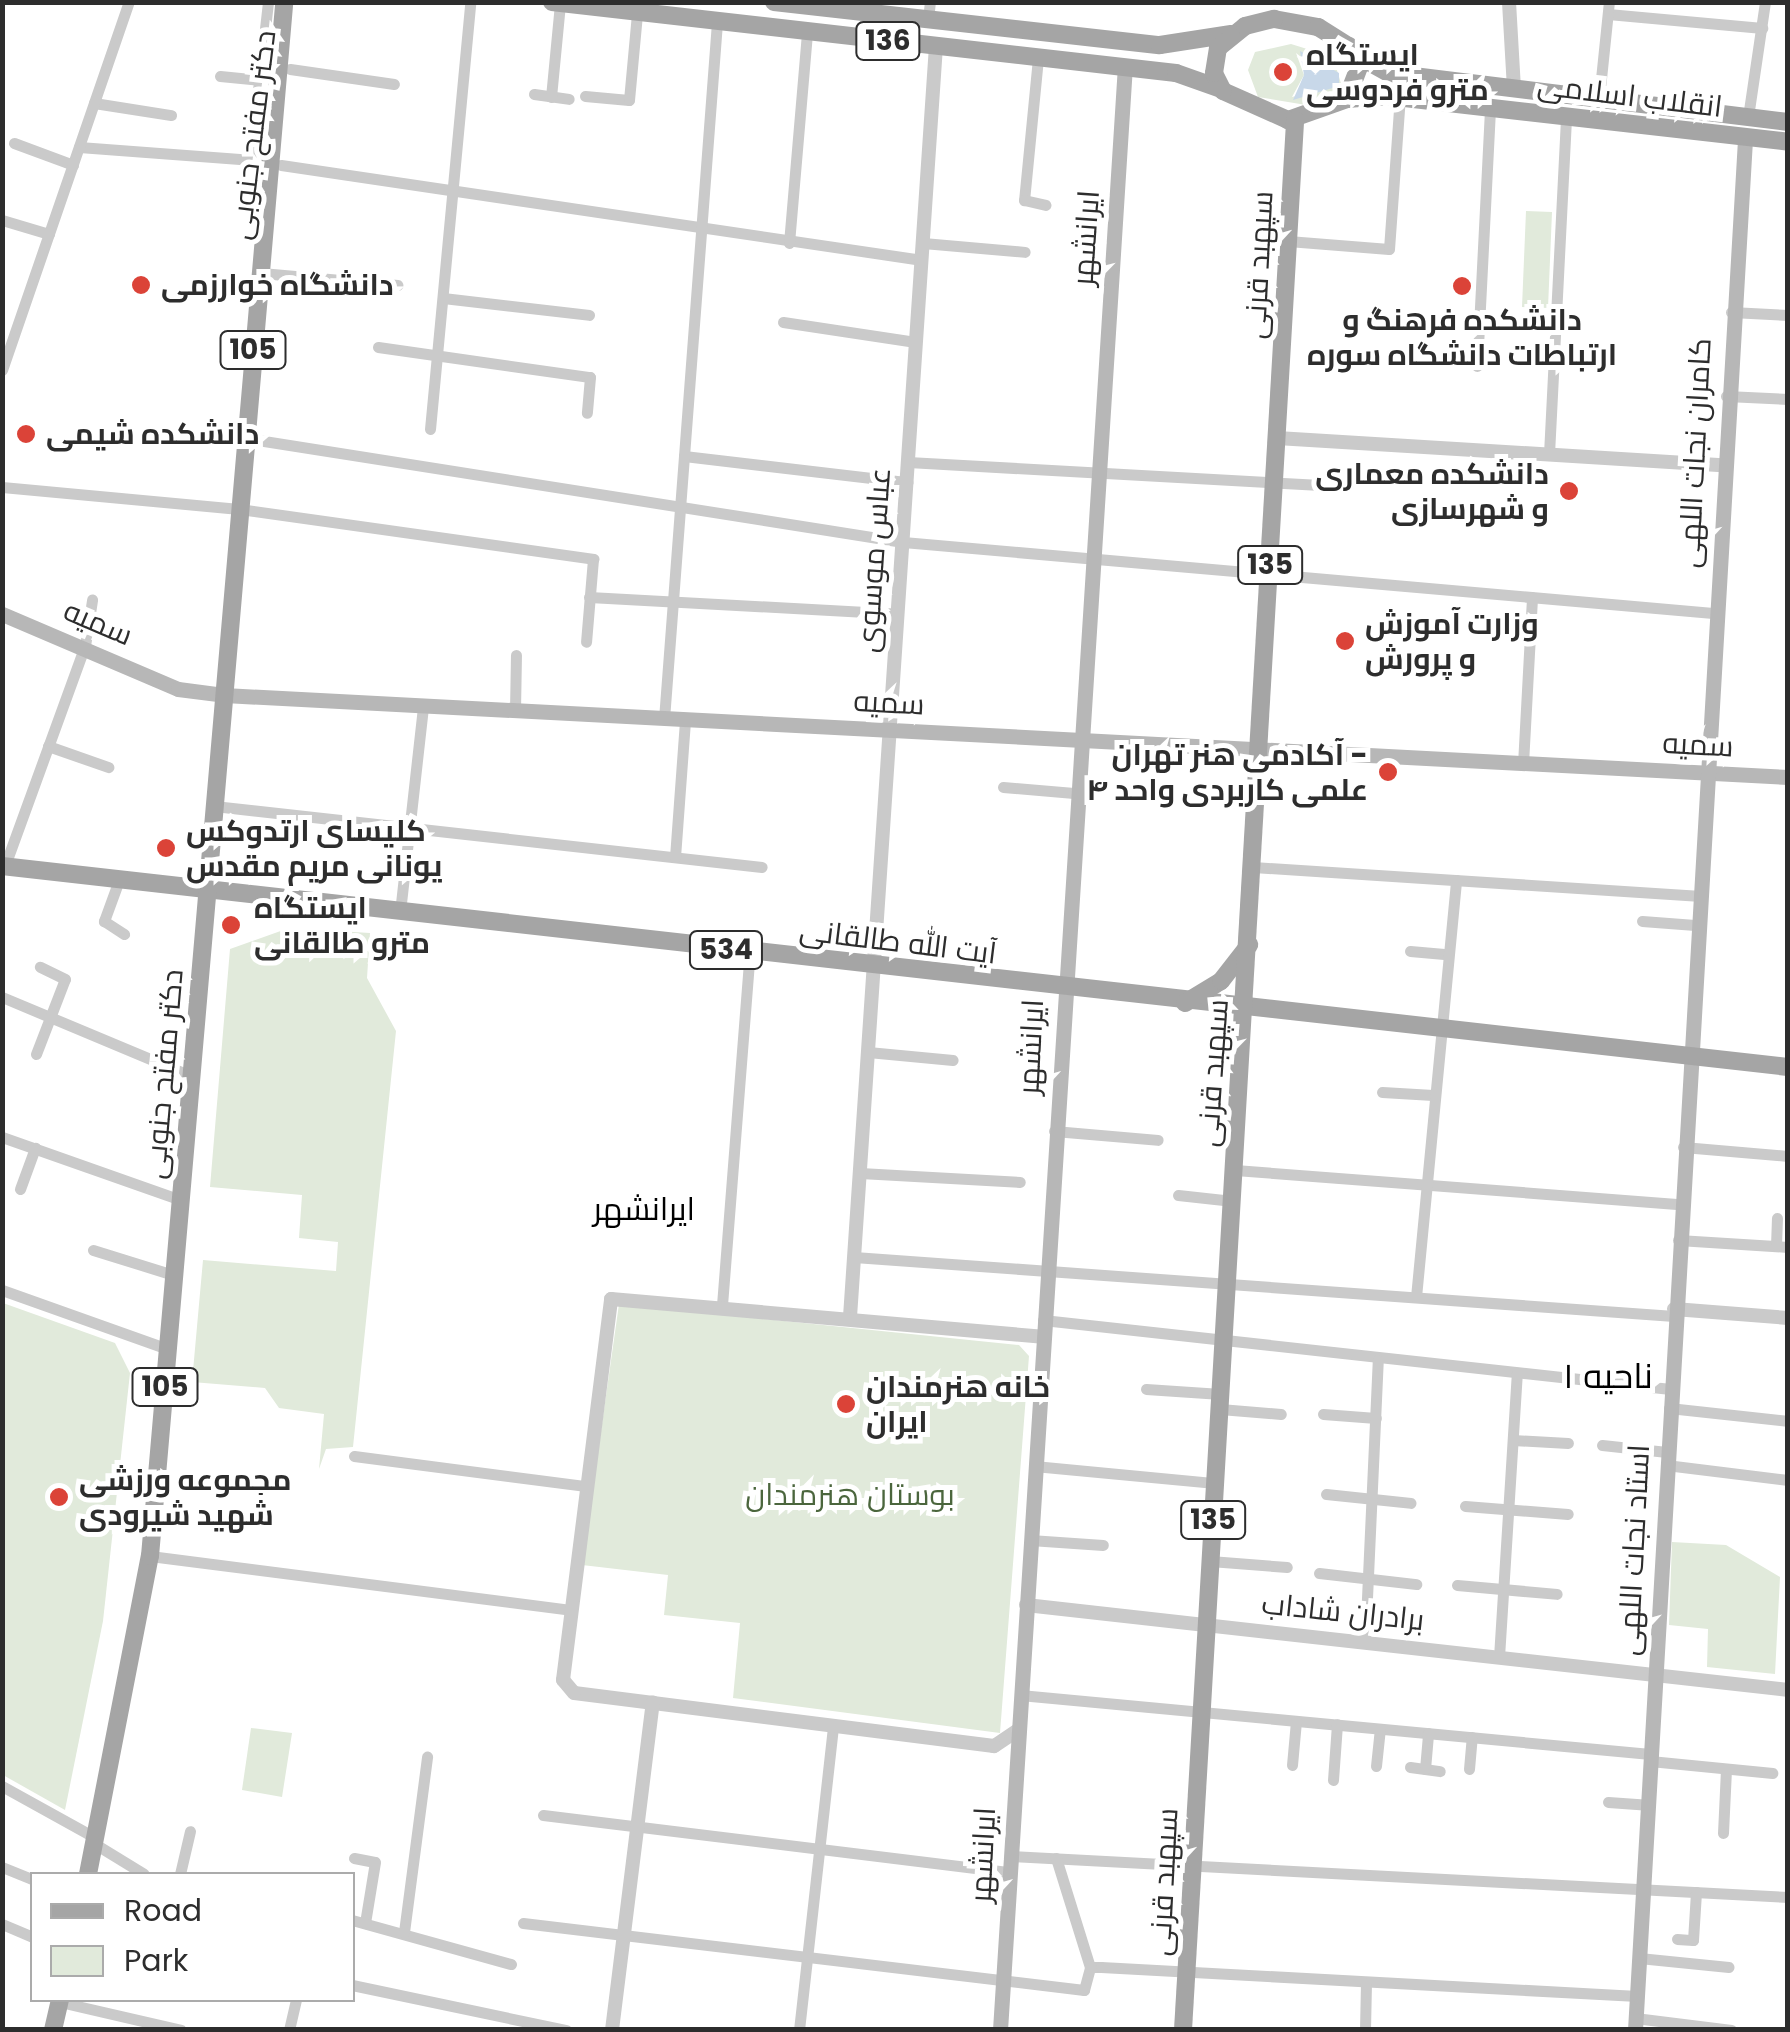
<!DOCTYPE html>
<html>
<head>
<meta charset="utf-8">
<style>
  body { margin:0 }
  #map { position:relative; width:1790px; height:2032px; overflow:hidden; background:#fff; font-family:Poppins,Cairo,sans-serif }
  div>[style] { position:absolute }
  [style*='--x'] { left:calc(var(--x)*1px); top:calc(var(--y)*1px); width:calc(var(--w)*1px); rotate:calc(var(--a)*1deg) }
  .green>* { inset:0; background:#e1eadb }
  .water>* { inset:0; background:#c8d8e9 }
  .minor>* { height:11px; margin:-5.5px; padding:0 5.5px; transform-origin:5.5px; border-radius:5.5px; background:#cacaca }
  .tertiary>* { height:14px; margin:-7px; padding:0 7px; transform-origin:7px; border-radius:7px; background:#cacaca }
  .secondary>* { height:15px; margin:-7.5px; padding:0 7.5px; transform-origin:7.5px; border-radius:7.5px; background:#b7b7b7 }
  .primary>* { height:18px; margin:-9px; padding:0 9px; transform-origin:9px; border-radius:9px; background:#a5a5a5 }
  .dots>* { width:28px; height:28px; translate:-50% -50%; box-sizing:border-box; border:5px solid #fff; border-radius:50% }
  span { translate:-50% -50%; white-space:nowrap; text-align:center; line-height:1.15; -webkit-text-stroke:10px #fff; paint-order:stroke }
  .shield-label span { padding:2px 8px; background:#fff; border:2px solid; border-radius:8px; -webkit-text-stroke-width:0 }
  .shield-label { font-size:28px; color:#2d2d2d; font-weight:700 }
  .poi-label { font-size:30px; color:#2d2d2d; font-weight:700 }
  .left { translate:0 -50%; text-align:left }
  .right { translate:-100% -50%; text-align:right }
  .street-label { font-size:30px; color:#2d2d2d }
  .park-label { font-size:30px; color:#4b663d }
  .neighbourhood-label { font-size:32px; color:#000 }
  .quarter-label { font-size:35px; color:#000 }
  .frame { position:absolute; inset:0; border:5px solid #2d2d2d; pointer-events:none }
  .legend { position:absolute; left:30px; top:1872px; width:325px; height:130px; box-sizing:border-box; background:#fff; border:2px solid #ababab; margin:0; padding:12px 18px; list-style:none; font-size:30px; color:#2d2d2d }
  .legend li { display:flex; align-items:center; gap:20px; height:50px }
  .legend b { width:50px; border:2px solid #ababab }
</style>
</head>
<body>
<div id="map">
  <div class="green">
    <i style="clip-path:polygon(evenodd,1291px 44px,1333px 57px,1343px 90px,1306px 105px,1258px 97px,1248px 70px,1255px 52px,1291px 44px,1296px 53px,1338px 86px,1292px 97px,1304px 75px,1296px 53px)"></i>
    <i style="clip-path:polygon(1526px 211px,1552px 212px,1548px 308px,1522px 307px)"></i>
    <i style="clip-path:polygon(289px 928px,370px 933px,367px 978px,396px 1031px,353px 1447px,326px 1449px,319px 1469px,324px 1414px,279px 1408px,265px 1388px,192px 1382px,203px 1260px,336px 1271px,338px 1242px,299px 1238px,302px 1195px,210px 1187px,230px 949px)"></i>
    <i style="clip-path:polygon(3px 1303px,115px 1343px,130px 1373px,103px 1621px,65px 1810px,3px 1775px)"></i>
    <i style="clip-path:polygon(619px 1304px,1019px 1345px,1029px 1356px,1000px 1733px,733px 1698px,740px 1623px,664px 1615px,668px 1575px,582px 1565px)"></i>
    <i style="clip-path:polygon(1672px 1542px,1726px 1545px,1780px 1577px,1775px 1674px,1707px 1667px,1708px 1629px,1669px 1625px)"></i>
    <i style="clip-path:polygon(251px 1728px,292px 1733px,282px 1797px,242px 1790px)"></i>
  </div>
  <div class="water">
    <i style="clip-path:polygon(1300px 51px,1339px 73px,1339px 86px,1293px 100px,1304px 75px)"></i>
  </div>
  <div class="minor">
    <i style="--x:1608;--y:14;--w:155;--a:5.2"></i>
    <i style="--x:928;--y:20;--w:18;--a:-84"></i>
    <i style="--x:1038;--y:58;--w:143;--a:95.6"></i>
    <i style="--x:1024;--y:200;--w:22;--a:13"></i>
    <i style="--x:290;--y:69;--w:105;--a:8.2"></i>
    <i style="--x:220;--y:76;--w:40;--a:5.7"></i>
    <i style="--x:534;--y:94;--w:35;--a:8"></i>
    <i style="--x:585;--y:96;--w:44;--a:5.2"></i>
    <i style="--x:629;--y:100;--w:87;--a:-84.7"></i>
    <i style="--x:551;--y:97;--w:94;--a:-84.5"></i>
    <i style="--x:1599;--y:98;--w:97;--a:-84.1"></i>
    <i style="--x:94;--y:103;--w:78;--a:8.9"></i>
    <i style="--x:1748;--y:117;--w:116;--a:-81.6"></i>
    <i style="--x:14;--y:143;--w:63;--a:20.4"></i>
    <i style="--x:79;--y:147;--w:171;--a:4.3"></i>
    <i style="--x:250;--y:160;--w:159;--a:-83.5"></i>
    <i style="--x:281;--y:165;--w:648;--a:8.43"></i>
    <i style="--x:2;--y:220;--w:49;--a:16.6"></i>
    <i style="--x:1288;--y:241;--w:101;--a:4.5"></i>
    <i style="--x:1389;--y:249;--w:152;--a:-85.9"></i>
    <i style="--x:789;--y:243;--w:211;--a:-85.1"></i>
    <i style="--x:923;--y:243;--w:102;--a:5"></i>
    <i style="--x:261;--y:273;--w:137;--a:5"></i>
    <i style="--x:443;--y:298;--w:147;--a:6.6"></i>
    <i style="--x:1731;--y:312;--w:57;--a:3"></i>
    <i style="--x:783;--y:322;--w:134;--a:8.6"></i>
    <i style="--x:378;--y:347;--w:214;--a:8.1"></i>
    <i style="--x:590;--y:377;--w:36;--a:95"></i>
    <i style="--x:1477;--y:366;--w:258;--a:-87.1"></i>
    <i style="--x:2;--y:370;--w:389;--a:-71"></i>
    <i style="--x:1726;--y:396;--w:62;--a:2.8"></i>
    <i style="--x:430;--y:429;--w:429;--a:-84.6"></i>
    <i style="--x:245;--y:438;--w:666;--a:8.98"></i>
    <i style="--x:903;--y:542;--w:813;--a:5.01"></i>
    <i style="--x:1549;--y:454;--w:337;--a:-87.1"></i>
    <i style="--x:684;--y:456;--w:225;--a:6.7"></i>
    <i style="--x:908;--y:462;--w:413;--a:3.2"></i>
    <i style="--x:2;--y:487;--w:238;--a:5.3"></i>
    <i style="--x:239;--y:509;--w:358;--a:8"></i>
    <i style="--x:593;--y:559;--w:83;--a:94.8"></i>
    <i style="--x:589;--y:597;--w:309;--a:3.1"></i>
    <i style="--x:515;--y:711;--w:56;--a:-89"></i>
    <i style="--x:664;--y:719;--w:698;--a:-85.65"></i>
    <i style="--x:48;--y:746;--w:64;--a:19.3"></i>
    <i style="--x:1523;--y:764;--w:167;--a:-86.9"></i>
    <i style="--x:1003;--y:787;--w:71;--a:4.8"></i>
    <i style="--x:214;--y:806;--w:551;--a:6.35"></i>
    <i style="--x:675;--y:857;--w:137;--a:-85.8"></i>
    <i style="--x:1253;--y:867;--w:445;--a:3.7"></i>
    <i style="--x:4;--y:868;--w:236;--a:-70"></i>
    <i style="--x:85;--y:646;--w:47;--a:-81.3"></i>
    <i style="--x:119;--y:880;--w:44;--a:110.1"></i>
    <i style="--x:104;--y:921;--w:24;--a:33"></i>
    <i style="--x:400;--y:912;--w:207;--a:-83.6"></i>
    <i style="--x:1642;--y:921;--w:53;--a:4.3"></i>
    <i style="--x:1410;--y:951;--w:37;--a:5"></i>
    <i style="--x:2;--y:997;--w:205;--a:22.7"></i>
    <i style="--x:868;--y:1052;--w:85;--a:5.4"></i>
    <i style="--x:36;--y:1054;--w:80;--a:-68.9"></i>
    <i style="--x:65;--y:979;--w:28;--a:-154"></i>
    <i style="--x:1382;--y:1092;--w:51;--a:3.4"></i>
    <i style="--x:1054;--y:1131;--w:104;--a:4.9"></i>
    <i style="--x:2;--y:1137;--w:190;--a:19.4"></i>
    <i style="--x:1683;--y:1147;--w:105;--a:4.9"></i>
    <i style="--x:1235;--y:1170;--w:446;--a:4.4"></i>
    <i style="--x:860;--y:1173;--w:160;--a:3.2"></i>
    <i style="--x:20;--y:1189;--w:44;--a:-69.9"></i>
    <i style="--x:1178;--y:1195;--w:55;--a:6.2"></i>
    <i style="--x:1678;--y:1240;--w:110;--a:3.6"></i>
    <i style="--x:1776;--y:1246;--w:28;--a:-88"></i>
    <i style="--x:93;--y:1250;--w:85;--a:17.2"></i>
    <i style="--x:854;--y:1257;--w:822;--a:4.12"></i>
    <i style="--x:2;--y:1290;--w:176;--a:19.6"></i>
    <i style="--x:1416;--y:1297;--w:419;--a:-84.5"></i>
    <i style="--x:722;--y:1305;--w:353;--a:-85.5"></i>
    <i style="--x:1043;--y:1320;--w:631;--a:6.28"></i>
    <i style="--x:1146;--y:1389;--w:75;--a:3.8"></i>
    <i style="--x:1669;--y:1408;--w:120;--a:6.2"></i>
    <i style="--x:1220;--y:1409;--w:61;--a:4.7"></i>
    <i style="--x:1323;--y:1414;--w:53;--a:4.3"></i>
    <i style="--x:1513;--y:1440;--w:55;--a:3.1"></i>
    <i style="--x:1602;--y:1445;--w:65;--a:6.1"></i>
    <i style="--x:354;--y:1456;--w:234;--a:7.4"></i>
    <i style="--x:1666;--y:1465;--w:123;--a:7"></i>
    <i style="--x:1034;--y:1466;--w:182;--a:5.4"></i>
    <i style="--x:1326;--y:1494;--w:85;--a:6"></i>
    <i style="--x:1465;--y:1506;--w:103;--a:4.4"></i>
    <i style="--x:1030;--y:1540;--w:73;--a:3.9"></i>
    <i style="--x:150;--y:1556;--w:424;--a:7.3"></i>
    <i style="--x:1210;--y:1561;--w:77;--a:4.5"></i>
    <i style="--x:1319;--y:1573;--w:98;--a:6.5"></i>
    <i style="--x:1457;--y:1585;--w:100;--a:5.1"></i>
    <i style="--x:1365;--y:1642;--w:282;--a:-87.4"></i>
    <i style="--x:1499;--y:1657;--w:284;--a:-86.4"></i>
    <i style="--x:1020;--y:1695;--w:633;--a:5.35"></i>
    <i style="--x:1650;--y:1761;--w:123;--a:5.6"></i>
    <i style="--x:1292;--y:1765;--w:44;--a:-84.8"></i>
    <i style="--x:1376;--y:1766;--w:37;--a:-84"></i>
    <i style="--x:1410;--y:1767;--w:30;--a:8"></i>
    <i style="--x:1425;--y:1769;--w:36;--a:-85"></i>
    <i style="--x:1469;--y:1769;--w:32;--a:-85"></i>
    <i style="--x:1333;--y:1780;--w:56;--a:-85.9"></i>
    <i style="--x:2;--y:1786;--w:107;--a:29"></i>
    <i style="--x:1608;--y:1802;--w:39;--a:4"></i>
    <i style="--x:543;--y:1815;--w:470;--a:7"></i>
    <i style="--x:1723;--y:1833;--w:64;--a:-87.3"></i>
    <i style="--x:95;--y:1844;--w:57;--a:31.5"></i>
    <i style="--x:1011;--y:1856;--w:778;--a:3.02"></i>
    <i style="--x:354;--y:1858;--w:21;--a:11"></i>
    <i style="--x:375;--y:1862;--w:62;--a:99.3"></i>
    <i style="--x:1056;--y:1858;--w:114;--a:72.7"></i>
    <i style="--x:2;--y:1867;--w:32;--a:22"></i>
    <i style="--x:180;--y:1874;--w:44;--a:-76.9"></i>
    <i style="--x:352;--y:1920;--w:165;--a:15.5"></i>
    <i style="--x:523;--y:1923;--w:565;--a:6.81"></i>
    <i style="--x:1084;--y:1990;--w:24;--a:-75"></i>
    <i style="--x:1090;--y:1967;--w:11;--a:0"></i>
    <i style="--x:1101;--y:1967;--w:537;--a:3.1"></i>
    <i style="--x:2;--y:1924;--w:33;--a:23"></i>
    <i style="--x:404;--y:1932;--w:177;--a:-82.5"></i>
    <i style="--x:1677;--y:1939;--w:16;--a:4"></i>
    <i style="--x:1693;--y:1940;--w:48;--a:-86.4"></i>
    <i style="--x:1639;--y:1958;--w:90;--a:5.7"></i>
    <i style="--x:352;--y:1985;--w:219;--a:11.9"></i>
    <i style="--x:60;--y:2002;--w:124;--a:13"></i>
    <i style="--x:1635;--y:2018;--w:97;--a:7.1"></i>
    <i style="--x:289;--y:2030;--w:31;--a:-77"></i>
    <i style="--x:799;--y:2030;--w:306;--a:-83.6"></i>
    <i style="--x:1365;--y:2030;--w:47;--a:-88.8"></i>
  </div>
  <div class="tertiary">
    <i style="--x:1509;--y:2;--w:86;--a:86.7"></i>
    <i style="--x:1277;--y:438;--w:446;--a:3.5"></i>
    <i style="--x:1674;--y:1309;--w:114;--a:4.5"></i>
    <i style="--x:850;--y:1317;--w:1274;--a:-86.13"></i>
    <i style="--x:1026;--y:1605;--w:767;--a:6.36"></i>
    <i style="--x:1018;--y:1730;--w:29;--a:146"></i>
    <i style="--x:994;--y:1746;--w:423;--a:-172.8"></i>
    <i style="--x:574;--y:1693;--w:17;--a:-130"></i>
    <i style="--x:563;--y:1680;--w:384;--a:-82.8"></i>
    <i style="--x:611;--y:1299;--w:433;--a:5"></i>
    <i style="--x:612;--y:2030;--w:330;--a:-82.9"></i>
  </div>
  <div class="secondary">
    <i style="--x:2;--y:614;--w:191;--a:23.1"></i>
    <i style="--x:178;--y:689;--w:46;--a:7.4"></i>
    <i style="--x:224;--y:695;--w:1566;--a:3"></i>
    <i style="--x:1000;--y:2030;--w:1967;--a:-86.36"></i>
    <i style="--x:1635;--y:2030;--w:1896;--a:-86.67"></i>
  </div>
  <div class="primary">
    <i style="--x:552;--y:2;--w:628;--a:6.49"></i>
    <i style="--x:1176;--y:73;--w:48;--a:19.6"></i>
    <i style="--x:774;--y:2;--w:388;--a:6.4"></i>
    <i style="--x:1160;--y:45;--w:72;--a:-8.8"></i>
    <i style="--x:1274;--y:19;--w:45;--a:10.3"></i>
    <i style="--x:1318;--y:27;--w:36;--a:32"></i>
    <i style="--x:1349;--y:46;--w:23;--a:65"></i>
    <i style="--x:1359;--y:67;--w:34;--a:111"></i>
    <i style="--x:1347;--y:99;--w:63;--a:160.4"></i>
    <i style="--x:1288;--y:120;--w:71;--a:-156"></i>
    <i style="--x:1223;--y:91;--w:20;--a:-117"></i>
    <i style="--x:1214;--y:73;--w:25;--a:-81"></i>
    <i style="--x:1218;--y:48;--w:35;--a:-39"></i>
    <i style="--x:1245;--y:26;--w:30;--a:-14"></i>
    <i style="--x:1356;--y:55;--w:38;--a:29"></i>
    <i style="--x:1389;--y:73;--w:402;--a:7"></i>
    <i style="--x:1347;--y:99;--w:40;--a:-4.3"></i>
    <i style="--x:1387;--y:96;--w:404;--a:6.5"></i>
    <i style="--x:2;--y:866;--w:1797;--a:6.42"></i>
    <i style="--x:1185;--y:1003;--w:42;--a:-31.4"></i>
    <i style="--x:1221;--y:981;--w:46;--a:-52.1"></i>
    <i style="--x:88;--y:1874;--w:324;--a:-79"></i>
    <i style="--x:150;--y:1556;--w:1557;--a:-85.06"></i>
    <i style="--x:53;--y:2030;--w:31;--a:-77"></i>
    <i style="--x:1183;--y:2030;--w:1913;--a:-86.64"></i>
  </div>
  <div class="dots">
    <i style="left:1283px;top:72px;background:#db4338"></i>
    <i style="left:141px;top:285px;background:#db4338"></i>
    <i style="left:1462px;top:286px;background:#db4338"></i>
    <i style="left:26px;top:434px;background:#db4338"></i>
    <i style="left:1569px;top:491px;background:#db4338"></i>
    <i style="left:1345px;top:641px;background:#db4338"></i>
    <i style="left:1388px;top:772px;background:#db4338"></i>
    <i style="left:166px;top:848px;background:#db4338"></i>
    <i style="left:231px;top:925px;background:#db4338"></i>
    <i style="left:846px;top:1404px;background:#db4338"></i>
    <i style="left:59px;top:1497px;background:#db4338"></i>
  </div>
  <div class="shield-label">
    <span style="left:888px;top:41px">136</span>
    <span style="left:253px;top:350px">105</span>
    <span style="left:1270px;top:565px">135</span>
    <span style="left:726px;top:950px">534</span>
    <span style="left:165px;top:1387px">105</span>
    <span style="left:1213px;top:1520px">135</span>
  </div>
  <div class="poi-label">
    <span class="left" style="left:1306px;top:72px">ایستگاه<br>مترو فردوسی</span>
    <span class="left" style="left:161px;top:285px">دانشگاه خوارزمی</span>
    <span style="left:1462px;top:337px">دانشکده فرهنگ و<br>ارتباطات دانشگاه سوره</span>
    <span class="left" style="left:46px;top:434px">دانشکده شیمی</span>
    <span class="right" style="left:1549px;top:491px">دانشکده معماری<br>و شهرسازی</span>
    <span class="left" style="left:1365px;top:641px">وزارت آموزش<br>و پرورش</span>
    <span class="right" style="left:1368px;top:772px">آکادمی هنر تهران -<br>علمی کاربردی واحد ۴</span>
    <span class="left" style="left:186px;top:848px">کلیسای ارتدوکس<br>یونانی مریم مقدس</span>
    <span class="left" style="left:254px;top:925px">ایستگاه<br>مترو طالقانی</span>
    <span class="left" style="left:866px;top:1404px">خانه هنرمندان<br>ایران</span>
    <span class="left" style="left:79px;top:1497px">مجموعه ورزشی<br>شهید شیرودی</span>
  </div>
  <div class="street-label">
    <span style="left:1630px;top:96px;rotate:7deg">انقلاب اسلامی</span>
    <span style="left:253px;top:135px;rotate:-83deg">دکتر مفتح جنوبی</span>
    <span style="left:1086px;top:238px;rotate:-86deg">ایرانشهر</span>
    <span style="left:1259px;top:265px;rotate:-87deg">سپهبد قرنی</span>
    <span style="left:1695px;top:453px;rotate:-87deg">کامران نجات اللهی</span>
    <span style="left:874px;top:560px;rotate:-86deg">عباس موسوی</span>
    <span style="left:98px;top:623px;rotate:23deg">سمیه</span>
    <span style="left:889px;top:703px;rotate:3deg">سمیه</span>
    <span style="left:1698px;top:745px;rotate:3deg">سمیه</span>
    <span style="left:898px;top:942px;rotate:7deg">آیت الله طالقانی</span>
    <span style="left:1031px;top:1047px;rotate:-87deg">ایرانشهر</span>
    <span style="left:1213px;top:1073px;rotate:-86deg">سپهبد قرنی</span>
    <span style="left:164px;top:1074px;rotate:-85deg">دکتر مفتح جنوبی</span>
    <span style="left:1634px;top:1550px;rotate:-87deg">استاد نجات اللهی</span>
    <span style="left:1343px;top:1612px;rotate:6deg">برادران شاداب</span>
    <span style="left:983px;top:1855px;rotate:-87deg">ایرانشهر</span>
    <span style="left:1164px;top:1882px;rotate:-87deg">سپهبد قرنی</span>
  </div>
  <div class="park-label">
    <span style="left:850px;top:1495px">بوستان هنرمندان</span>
  </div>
  <div class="neighbourhood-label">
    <span style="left:644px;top:1209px">ایرانشهر</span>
  </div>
  <div class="quarter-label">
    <span style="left:1608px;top:1376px">ناحیه ۱</span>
  </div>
  <div class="frame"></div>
  <ul class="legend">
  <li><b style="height:12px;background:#a5a5a5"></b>Road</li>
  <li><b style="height:28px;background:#e1eadb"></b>Park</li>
  </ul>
</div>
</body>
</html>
